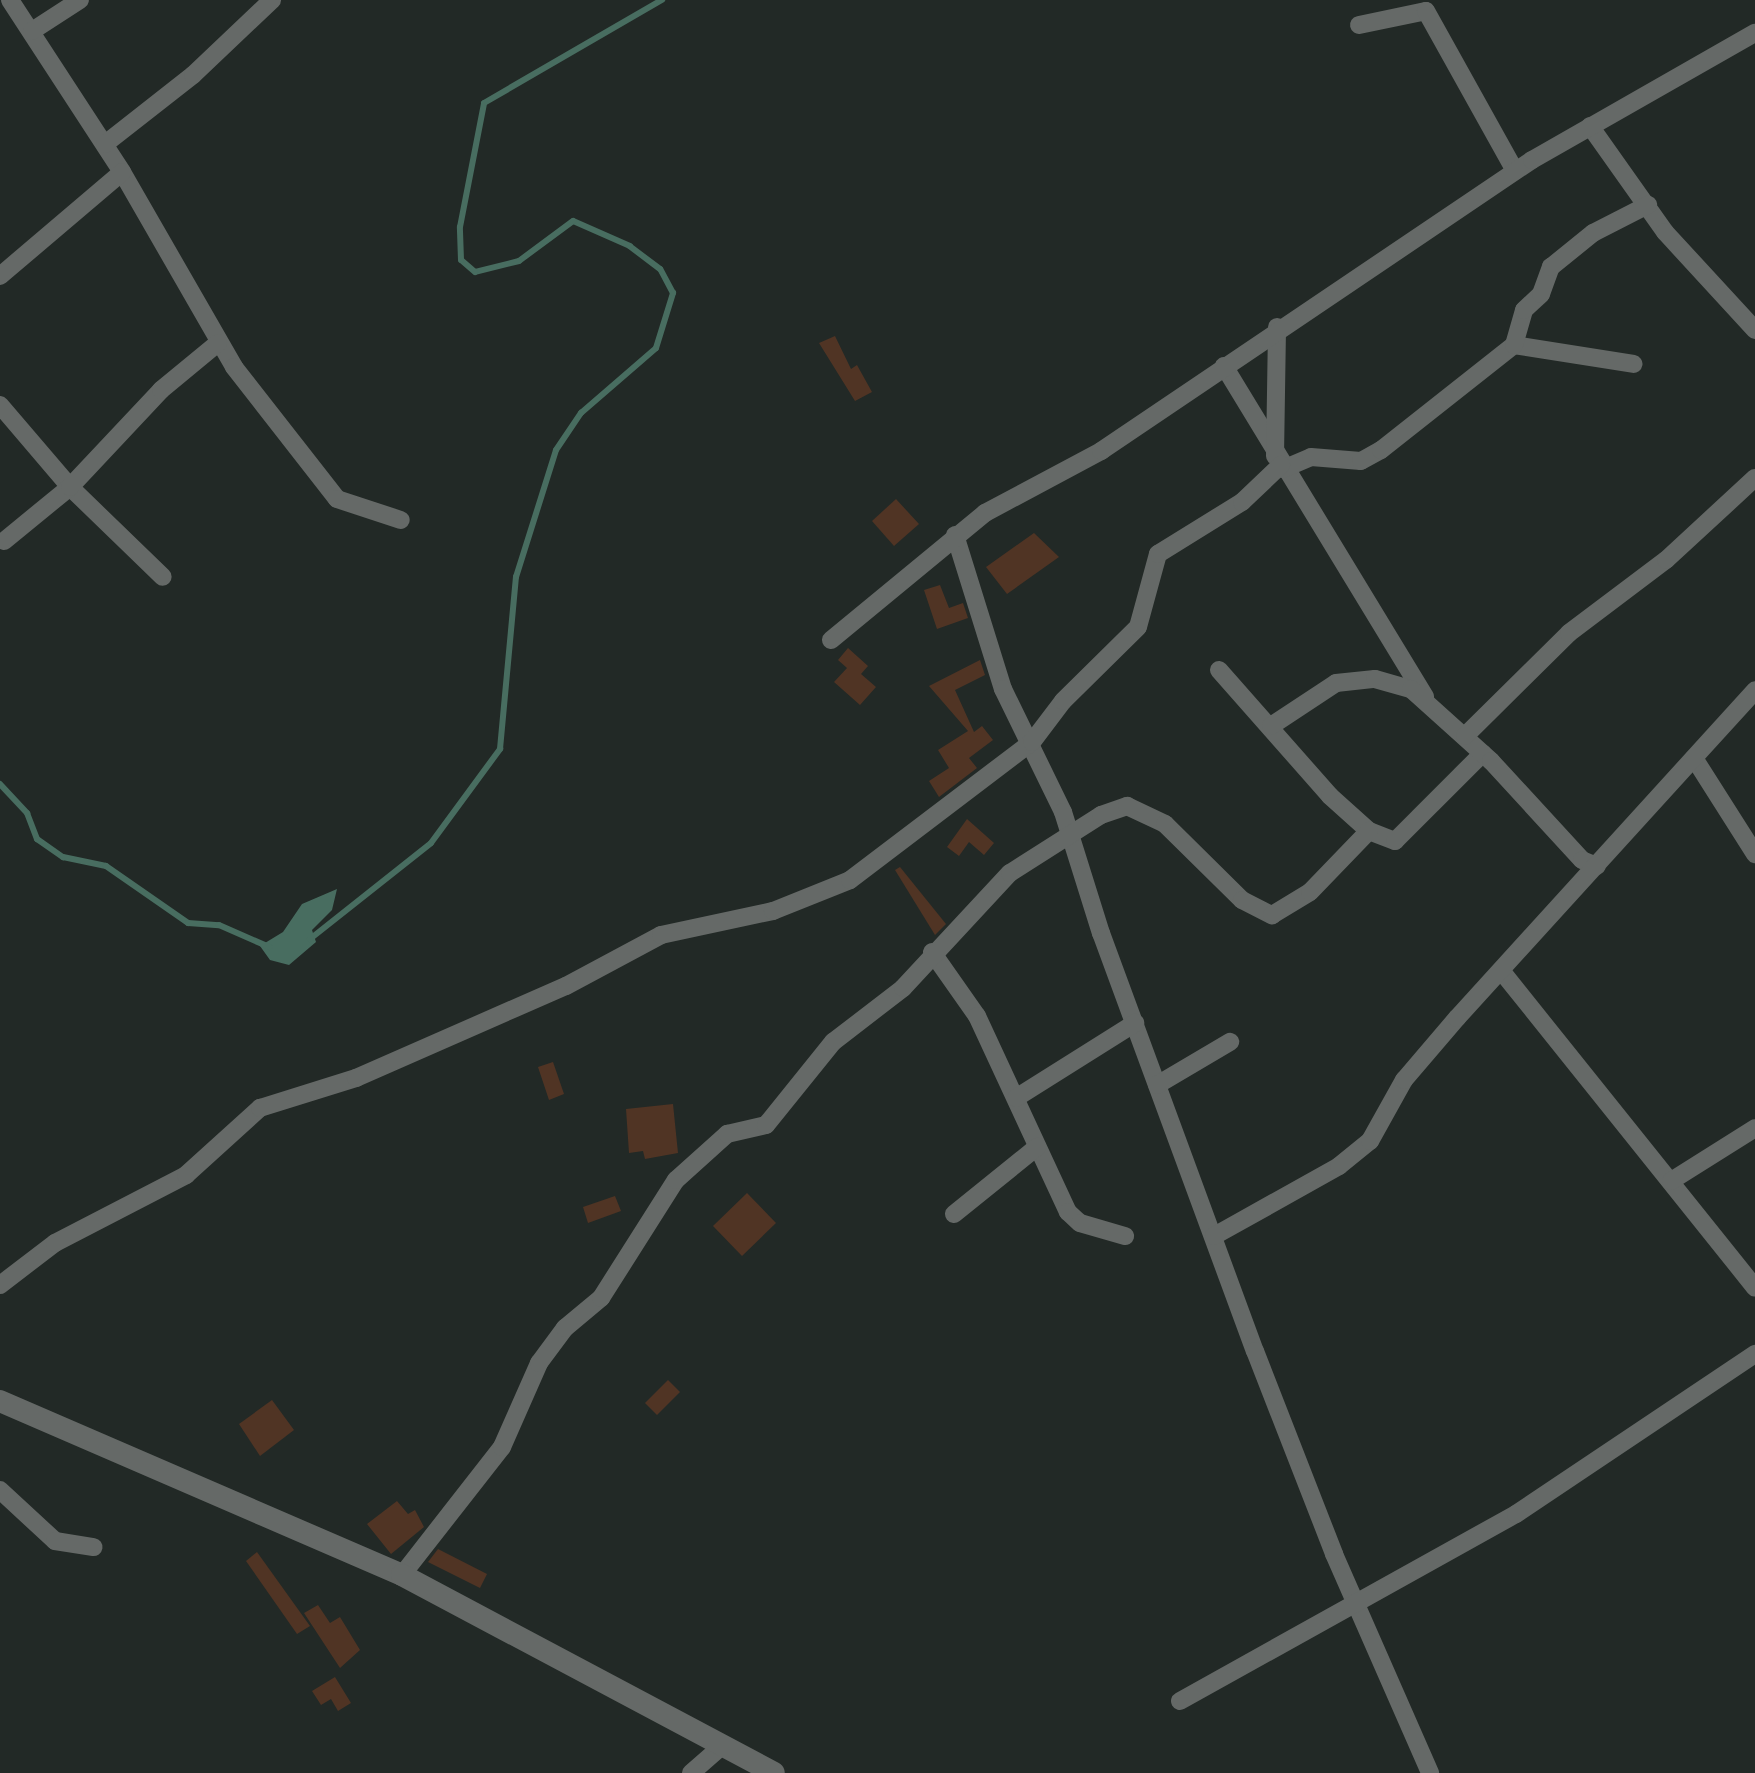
<!DOCTYPE html>
<html>
<head>
<meta charset="utf-8">
<style>
  body { margin:0 }
  #map { position:relative; width:1755px; height:1773px; overflow:hidden; background:#222926; font-family:"Archivo Narrow",sans-serif }
  div>[style] { position:absolute }
  [style*='--x'] { left:calc(var(--x)*1px); top:calc(var(--y)*1px); width:calc(var(--w)*1px); rotate:calc(var(--a)*1deg) }
  .water>* { inset:0; background:#486d60 }
  .stream>* { height:6px; margin:-3px; padding:0 3px; transform-origin:3px; border-radius:3px; background:#486d60 }
  .building>* { inset:0; background:#503424 }
  .minor>* { height:18px; margin:-9px; padding:0 9px; transform-origin:9px; border-radius:9px; background:#656967 }
  .tertiary>* { height:22px; margin:-11px; padding:0 11px; transform-origin:11px; border-radius:11px; background:#656967 }
  span { translate:-50% -50%; white-space:nowrap; text-align:center; line-height:1.15; -webkit-text-stroke:9px #0e1110; paint-order:stroke }
</style>
</head>
<body>
<div id="map">
  <div class="water">
    <i style="clip-path:polygon(337px 889px,332px 910px,312px 930px,316px 942px,289px 965px,270px 960px,260px 946px,283px 932px,302px 904px)"></i>
  </div>
  <div class="stream">
    <i style="--x:0;--y:784;--w:40;--a:47"></i>
    <i style="--x:27;--y:813;--w:28;--a:69"></i>
    <i style="--x:37;--y:839;--w:32;--a:35"></i>
    <i style="--x:63;--y:857;--w:44;--a:11.8"></i>
    <i style="--x:106;--y:866;--w:100;--a:34.8"></i>
    <i style="--x:188;--y:923;--w:31;--a:4"></i>
    <i style="--x:219;--y:925;--w:55;--a:23.7"></i>
    <i style="--x:310;--y:939;--w:154;--a:-38.4"></i>
    <i style="--x:431;--y:843;--w:117;--a:-53.7"></i>
    <i style="--x:500;--y:749;--w:173;--a:-84.7"></i>
    <i style="--x:516;--y:577;--w:133;--a:-72.5"></i>
    <i style="--x:556;--y:450;--w:45;--a:-56"></i>
    <i style="--x:581;--y:413;--w:99;--a:-40.9"></i>
    <i style="--x:656;--y:348;--w:58;--a:-72.8"></i>
    <i style="--x:673;--y:293;--w:27;--a:-118"></i>
    <i style="--x:660;--y:269;--w:38;--a:-143"></i>
    <i style="--x:630;--y:246;--w:62;--a:-156.3"></i>
    <i style="--x:573;--y:221;--w:67;--a:143.5"></i>
    <i style="--x:519;--y:261;--w:45;--a:166"></i>
    <i style="--x:475;--y:272;--w:18;--a:-139"></i>
    <i style="--x:461;--y:260;--w:33;--a:-92"></i>
    <i style="--x:460;--y:227;--w:126;--a:-79"></i>
    <i style="--x:484;--y:103;--w:206;--a:-30.1"></i>
  </div>
  <div class="building">
    <i style="clip-path:polygon(835px 336px,851px 369px,857px 365px,872px 392px,855px 401px,819px 343px)"></i>
    <i style="clip-path:polygon(896px 499px,919px 524px,894px 546px,872px 521px)"></i>
    <i style="clip-path:polygon(1034px 533px,1059px 557px,1007px 594px,986px 567px)"></i>
    <i style="clip-path:polygon(940px 585px,949px 608px,963px 603px,968px 618px,937px 629px,924px 590px)"></i>
    <i style="clip-path:polygon(848px 648px,868px 666px,861px 674px,876px 687px,860px 705px,834px 682px,847px 668px,838px 660px)"></i>
    <i style="clip-path:polygon(980px 660px,985px 675px,955px 690px,974px 732px,982px 726px,993px 740px,969px 758px,977px 768px,939px 797px,929px 781px,949px 768px,938px 750px,968px 731px,929px 686px)"></i>
    <i style="clip-path:polygon(967px 819px,994px 843px,984px 855px,969px 842px,959px 856px,947px 847px)"></i>
    <i style="clip-path:polygon(900px 867px,946px 924px,935px 935px,895px 870px)"></i>
    <i style="clip-path:polygon(553px 1062px,564px 1094px,549px 1100px,538px 1067px)"></i>
    <i style="clip-path:polygon(673px 1104px,678px 1153px,645px 1159px,643px 1151px,629px 1153px,626px 1109px)"></i>
    <i style="clip-path:polygon(747px 1193px,776px 1223px,742px 1256px,713px 1226px)"></i>
    <i style="clip-path:polygon(615px 1196px,621px 1211px,588px 1223px,583px 1207px)"></i>
    <i style="clip-path:polygon(668px 1380px,680px 1392px,657px 1415px,645px 1403px)"></i>
    <i style="clip-path:polygon(272px 1400px,294px 1430px,260px 1456px,239px 1424px)"></i>
    <i style="clip-path:polygon(397px 1501px,408px 1514px,415px 1510px,424px 1527px,391px 1554px,367px 1524px)"></i>
    <i style="clip-path:polygon(438px 1549px,487px 1574px,480px 1588px,428px 1562px)"></i>
    <i style="clip-path:polygon(257px 1552px,310px 1626px,297px 1634px,246px 1561px)"></i>
    <i style="clip-path:polygon(318px 1605px,330px 1623px,340px 1617px,360px 1650px,340px 1668px,304px 1613px)"></i>
    <i style="clip-path:polygon(335px 1677px,351px 1703px,338px 1711px,331px 1699px,321px 1705px,312px 1691px)"></i>
  </div>
  <div class="minor">
    <i style="--x:10;--y:0;--w:205;--a:56.9"></i>
    <i style="--x:122;--y:172;--w:225;--a:60.1"></i>
    <i style="--x:234;--y:367;--w:167;--a:52"></i>
    <i style="--x:337;--y:499;--w:67;--a:18.2"></i>
    <i style="--x:1359;--y:25;--w:68;--a:-11.8"></i>
    <i style="--x:1426;--y:11;--w:183;--a:60.9"></i>
    <i style="--x:32;--y:31;--w:57;--a:-32.9"></i>
    <i style="--x:1590;--y:126;--w:130;--a:54.7"></i>
    <i style="--x:1665;--y:232;--w:133;--a:47.4"></i>
    <i style="--x:105;--y:144;--w:112;--a:-38.1"></i>
    <i style="--x:193;--y:75;--w:109;--a:-43.5"></i>
    <i style="--x:0;--y:276;--w:160;--a:-40.4"></i>
    <i style="--x:1514;--y:345;--w:121;--a:9"></i>
    <i style="--x:1224;--y:366;--w:387;--a:58.7"></i>
    <i style="--x:0;--y:405;--w:108;--a:49.5"></i>
    <i style="--x:70;--y:487;--w:129;--a:44.1"></i>
    <i style="--x:1275;--y:456;--w:129;--a:-89.1"></i>
    <i style="--x:1283;--y:469;--w:30;--a:-23"></i>
    <i style="--x:1311;--y:457;--w:50;--a:4.6"></i>
    <i style="--x:1361;--y:461;--w:23;--a:-29"></i>
    <i style="--x:1381;--y:450;--w:169;--a:-38.3"></i>
    <i style="--x:1514;--y:345;--w:36;--a:-74"></i>
    <i style="--x:1524;--y:310;--w:23;--a:-43"></i>
    <i style="--x:1541;--y:294;--w:29;--a:-70"></i>
    <i style="--x:1551;--y:267;--w:54;--a:-39"></i>
    <i style="--x:1593;--y:233;--w:62;--a:-27"></i>
    <i style="--x:955;--y:535;--w:161;--a:72.7"></i>
    <i style="--x:1003;--y:689;--w:137;--a:64"></i>
    <i style="--x:1063;--y:812;--w:127;--a:72.6"></i>
    <i style="--x:1101;--y:933;--w:445;--a:69.8"></i>
    <i style="--x:1255;--y:1351;--w:218;--a:68.7"></i>
    <i style="--x:1334;--y:1554;--w:239;--a:66.3"></i>
    <i style="--x:4;--y:541;--w:85;--a:-39.3"></i>
    <i style="--x:70;--y:487;--w:133;--a:-46.8"></i>
    <i style="--x:161;--y:390;--w:74;--a:-39.5"></i>
    <i style="--x:831;--y:640;--w:200;--a:-39.5"></i>
    <i style="--x:985;--y:513;--w:132;--a:-28.1"></i>
    <i style="--x:1101;--y:451;--w:520;--a:-34.03"></i>
    <i style="--x:1532;--y:160;--w:257;--a:-29.7"></i>
    <i style="--x:1219;--y:670;--w:168;--a:48.6"></i>
    <i style="--x:1330;--y:796;--w:52;--a:41.9"></i>
    <i style="--x:1369;--y:831;--w:28;--a:21"></i>
    <i style="--x:1395;--y:841;--w:124;--a:-45"></i>
    <i style="--x:1271;--y:726;--w:78;--a:-33.5"></i>
    <i style="--x:1336;--y:683;--w:39;--a:-6"></i>
    <i style="--x:1375;--y:679;--w:37;--a:16"></i>
    <i style="--x:1411;--y:689;--w:108;--a:42"></i>
    <i style="--x:1491;--y:761;--w:134;--a:47.4"></i>
    <i style="--x:1582;--y:860;--w:16;--a:22"></i>
    <i style="--x:1465;--y:736;--w:146;--a:-44.7"></i>
    <i style="--x:1569;--y:633;--w:121;--a:-37"></i>
    <i style="--x:1666;--y:560;--w:121;--a:-42.7"></i>
    <i style="--x:1694;--y:758;--w:114;--a:57.6"></i>
    <i style="--x:932;--y:952;--w:78;--a:54.9"></i>
    <i style="--x:977;--y:1016;--w:216;--a:65.1"></i>
    <i style="--x:1068;--y:1212;--w:16;--a:43"></i>
    <i style="--x:1080;--y:1223;--w:47;--a:16.1"></i>
    <i style="--x:1503;--y:973;--w:403;--a:51.3"></i>
    <i style="--x:1157;--y:1085;--w:85;--a:-30.5"></i>
    <i style="--x:1016;--y:1098;--w:141;--a:-32.2"></i>
    <i style="--x:1671;--y:1181;--w:99;--a:-32.2"></i>
    <i style="--x:954;--y:1214;--w:107;--a:-38.9"></i>
    <i style="--x:1214;--y:1236;--w:143;--a:-29.2"></i>
    <i style="--x:1339;--y:1166;--w:40;--a:-39"></i>
    <i style="--x:1370;--y:1141;--w:70;--a:-60.9"></i>
    <i style="--x:1404;--y:1080;--w:82;--a:-49.5"></i>
    <i style="--x:1457;--y:1018;--w:443;--a:-47.7"></i>
    <i style="--x:0;--y:1285;--w:69;--a:-37.4"></i>
    <i style="--x:55;--y:1243;--w:148;--a:-27.4"></i>
    <i style="--x:186;--y:1175;--w:100;--a:-42.2"></i>
    <i style="--x:260;--y:1108;--w:101;--a:-17.4"></i>
    <i style="--x:356;--y:1078;--w:229;--a:-23.7"></i>
    <i style="--x:566;--y:986;--w:108;--a:-28.2"></i>
    <i style="--x:661;--y:935;--w:115;--a:-12.1"></i>
    <i style="--x:773;--y:911;--w:83;--a:-21.9"></i>
    <i style="--x:850;--y:880;--w:228;--a:-37.2"></i>
    <i style="--x:1032;--y:742;--w:51;--a:-52.9"></i>
    <i style="--x:1063;--y:701;--w:105;--a:-44.6"></i>
    <i style="--x:1138;--y:627;--w:76;--a:-74.7"></i>
    <i style="--x:1158;--y:554;--w:99;--a:-31.8"></i>
    <i style="--x:1242;--y:502;--w:54;--a:-43.5"></i>
    <i style="--x:0;--y:1490;--w:75;--a:42.8"></i>
    <i style="--x:55;--y:1541;--w:39;--a:9"></i>
    <i style="--x:402;--y:1575;--w:162;--a:-52"></i>
    <i style="--x:502;--y:1447;--w:92;--a:-66.2"></i>
    <i style="--x:539;--y:1363;--w:44;--a:-53.4"></i>
    <i style="--x:565;--y:1328;--w:47;--a:-39.8"></i>
    <i style="--x:601;--y:1298;--w:140;--a:-57.6"></i>
    <i style="--x:676;--y:1180;--w:69;--a:-42"></i>
    <i style="--x:727;--y:1134;--w:40;--a:-13"></i>
    <i style="--x:766;--y:1125;--w:107;--a:-51.1"></i>
    <i style="--x:833;--y:1042;--w:88;--a:-37.6"></i>
    <i style="--x:903;--y:988;--w:157;--a:-47.1"></i>
    <i style="--x:1010;--y:873;--w:108;--a:-32.5"></i>
    <i style="--x:1101;--y:815;--w:28;--a:-19"></i>
    <i style="--x:1127;--y:806;--w:42;--a:25.3"></i>
    <i style="--x:1165;--y:824;--w:108;--a:44.6"></i>
    <i style="--x:1242;--y:900;--w:34;--a:27"></i>
    <i style="--x:1272;--y:915;--w:44;--a:-31.2"></i>
    <i style="--x:1310;--y:892;--w:85;--a:-46"></i>
    <i style="--x:1180;--y:1701;--w:385;--a:-29.1"></i>
    <i style="--x:1516;--y:1514;--w:288;--a:-33.8"></i>
    <i style="--x:691;--y:1773;--w:41;--a:-41.1"></i>
  </div>
  <div class="tertiary">
    <i style="--x:0;--y:1401;--w:438;--a:23.4"></i>
    <i style="--x:402;--y:1575;--w:421;--a:28"></i>
  </div>
</div>
</body>
</html>
